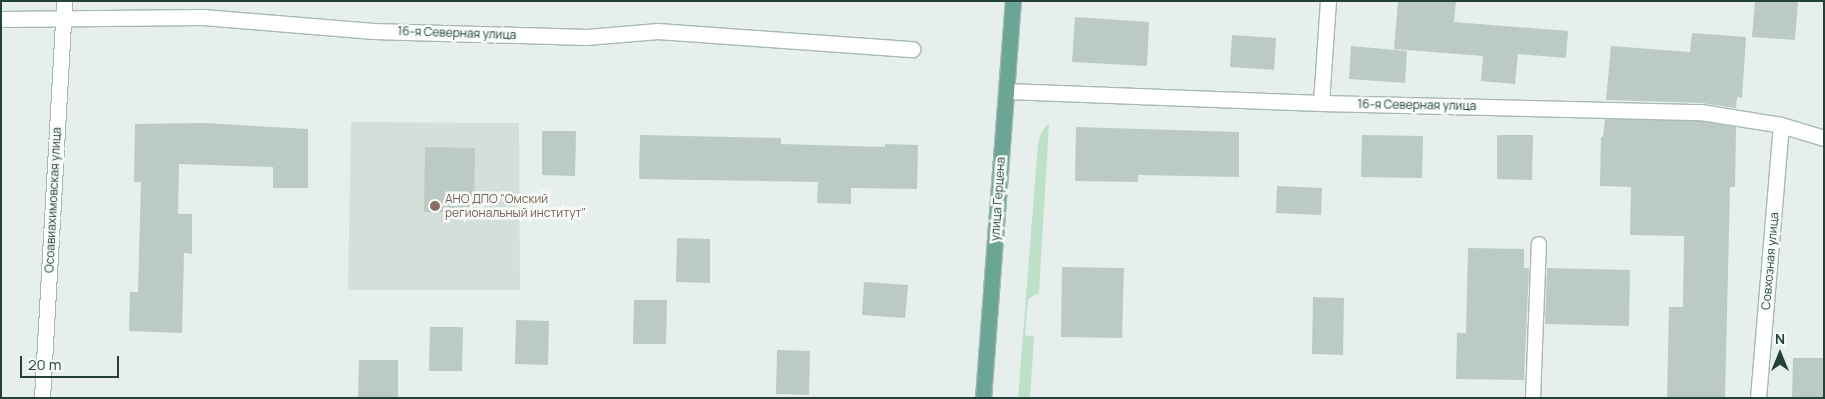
<!DOCTYPE html>
<html>
<head>
<meta charset="utf-8">
<style>
  body { margin:0 }
  #map { position:relative; width:1825px; height:399px; overflow:hidden; background:#e6efeb; font-family:Manrope,sans-serif }
  div>[style] { position:absolute }
  [style*='--x'] { left:calc(var(--x)*1px); top:calc(var(--y)*1px); width:calc(var(--w)*1px); rotate:calc(var(--a)*1deg) }
  .built>* { inset:0; background:#d4dfda }
  .green>* { inset:0; background:#bfe0c8 }
  .building>* { inset:0; background:#bbcac4 }
  .roads { filter:drop-shadow(1px 0 #a8b8b2) drop-shadow(-1px 0 #a8b8b2) drop-shadow(0 1px #a8b8b2) drop-shadow(0 -1px #a8b8b2) }
  .service>* { height:14px; margin:-7px; padding:0 7px; transform-origin:7px; border-radius:7px; background:#fff }
  .minor>* { height:15px; margin:-7.5px; padding:0 7.5px; transform-origin:7.5px; border-radius:7.5px; background:#fff }
  .tertiary>* { height:15px; margin:-7.5px; padding:0 7.5px; transform-origin:7.5px; border-radius:7.5px; background:#fff }
  .primary>* { height:15px; margin:-7.5px; padding:0 7.5px; transform-origin:7.5px; border-radius:7.5px; background:#6aa596 }
  .dots>* { width:14px; height:14px; translate:-50% -50%; box-sizing:border-box; border:2px solid #f7fbf9; border-radius:50% }
  span { translate:-50% -50%; white-space:nowrap; text-align:center; line-height:1.15; -webkit-text-stroke:5px #f7fbf9; paint-order:stroke }
  .street-label { font-size:12px; color:#24423a }
  .education-label { font-size:12px; color:#785e54 }
  .left { translate:0 -50%; text-align:left }
  .frame { position:absolute; inset:0; border:2px solid #24423a; pointer-events:none }
  .north { position:absolute; left:1755px; top:329px; width:50px; height:50px; -webkit-text-stroke:4px #f7fbf9; paint-order:stroke; rotate:0deg; font-size:14px; font-weight:700; line-height:20px; text-align:center; color:#24423a }
  .north::after { content:''; display:block; margin:auto; width:18px; height:22px; background:#24423a; clip-path:polygon(50% 0,100% 100%,50% 72%,0 100%) }
  .scale { position:absolute; left:20px; top:356px; width:99px; height:22px; box-sizing:border-box; border:2px solid #24423a; border-top:0; padding-left:6px; font-size:15px; line-height:18px; white-space:nowrap; color:#24423a; -webkit-text-stroke:4px #f7fbf9; paint-order:stroke }
</style>
</head>
<body>
<div id="map">
  <div class="built">
    <i style="clip-path:polygon(351px 122px,519px 123px,520px 290px,348px 290px)"></i>
  </div>
  <div class="green">
    <i style="clip-path:polygon(1049px 123px,1039px 293px,1028px 299px,1025px 335px,1034px 337px,1030px 398px,1018px 398px,1038px 144px,1041px 133px)"></i>
  </div>
  <div class="building">
    <i style="clip-path:polygon(1398px 1px,1456px 1px,1454px 22px,1568px 31px,1566px 58px,1518px 54px,1515px 84px,1481px 81px,1483px 56px,1394px 49px)"></i>
    <i style="clip-path:polygon(1755px 1px,1798px 2px,1795px 40px,1752px 37px)"></i>
    <i style="clip-path:polygon(1075px 17px,1149px 22px,1147px 66px,1072px 62px)"></i>
    <i style="clip-path:polygon(1692px 33px,1746px 37px,1742px 98px,1737px 97px,1736px 108px,1701px 103px,1606px 100px,1611px 46px,1690px 52px)"></i>
    <i style="clip-path:polygon(1232px 35px,1276px 38px,1274px 70px,1230px 67px)"></i>
    <i style="clip-path:polygon(1351px 46px,1407px 51px,1405px 83px,1349px 79px)"></i>
    <i style="clip-path:polygon(1605px 119px,1700px 121px,1736px 127px,1735px 187px,1730px 187px,1725px 398px,1667px 398px,1669px 307px,1683px 307px,1684px 236px,1630px 235px,1631px 187px,1600px 186px,1601px 137px,1603px 137px)"></i>
    <i style="clip-path:polygon(204px 123px,308px 129px,308px 188px,273px 188px,273px 167px,179px 164px,178px 214px,192px 214px,192px 254px,184px 253px,182px 333px,129px 331px,130px 292px,138px 292px,141px 182px,134px 182px,135px 124px)"></i>
    <i style="clip-path:polygon(1076px 127px,1239px 132px,1239px 177px,1138px 175px,1138px 182px,1075px 181px)"></i>
    <i style="clip-path:polygon(542px 131px,576px 131px,575px 176px,542px 175px)"></i>
    <i style="clip-path:polygon(640px 135px,781px 138px,781px 144px,885px 147px,885px 144px,918px 145px,917px 189px,851px 188px,851px 204px,817px 203px,818px 182px,639px 179px)"></i>
    <i style="clip-path:polygon(1362px 135px,1423px 136px,1422px 178px,1361px 177px)"></i>
    <i style="clip-path:polygon(1497px 135px,1533px 135px,1532px 180px,1497px 179px)"></i>
    <i style="clip-path:polygon(425px 147px,475px 148px,474px 214px,424px 212px)"></i>
    <i style="clip-path:polygon(1277px 186px,1322px 188px,1321px 215px,1276px 213px)"></i>
    <i style="clip-path:polygon(677px 238px,710px 239px,710px 283px,676px 282px)"></i>
    <i style="clip-path:polygon(1468px 248px,1524px 249px,1524px 268px,1529px 268px,1524px 380px,1456px 379px,1457px 333px,1466px 333px)"></i>
    <i style="clip-path:polygon(1062px 267px,1124px 268px,1122px 338px,1061px 337px)"></i>
    <i style="clip-path:polygon(1547px 268px,1630px 270px,1629px 326px,1545px 324px)"></i>
    <i style="clip-path:polygon(864px 282px,908px 285px,905px 318px,862px 315px)"></i>
    <i style="clip-path:polygon(1313px 297px,1344px 298px,1343px 355px,1312px 354px)"></i>
    <i style="clip-path:polygon(634px 300px,667px 300px,666px 344px,633px 344px)"></i>
    <i style="clip-path:polygon(516px 320px,549px 321px,548px 365px,515px 364px)"></i>
    <i style="clip-path:polygon(430px 327px,463px 327px,462px 371px,429px 371px)"></i>
    <i style="clip-path:polygon(777px 350px,810px 351px,809px 395px,776px 394px)"></i>
    <i style="clip-path:polygon(1793px 358px,1824px 358px,1824px 398px,1792px 398px)"></i>
    <i style="clip-path:polygon(359px 360px,398px 360px,398px 398px,358px 398px)"></i>
  </div>
  <div class="roads">
    <div class="service">
      <i style="--x:1533;--y:398;--w:154;--a:-87.8"></i>
    </div>
    <div class="minor">
      <i style="--x:1;--y:19;--w:202;--a:-0.6"></i>
      <i style="--x:203;--y:17;--w:171;--a:4.7"></i>
      <i style="--x:373;--y:31;--w:213;--a:1.6"></i>
      <i style="--x:586;--y:37;--w:72;--a:-4.8"></i>
      <i style="--x:658;--y:31;--w:255;--a:4.1"></i>
      <i style="--x:1006;--y:91;--w:315;--a:2.2"></i>
      <i style="--x:1321;--y:103;--w:380;--a:1.4"></i>
      <i style="--x:1701;--y:112;--w:81;--a:9.2"></i>
      <i style="--x:1781;--y:125;--w:45;--a:16.8"></i>
      <i style="--x:1321;--y:103;--w:102;--a:-86.1"></i>
      <i style="--x:1758;--y:398;--w:274;--a:-85.2"></i>
    </div>
    <div class="tertiary">
      <i style="--x:42;--y:398;--w:398;--a:-86.8"></i>
    </div>
    <div class="primary">
      <i style="--x:983;--y:398;--w:398;--a:-85.7"></i>
    </div>
  </div>
  <div class="dots">
    <i style="left:435px;top:206px;background:#8d6e63"></i>
  </div>
  <div class="street-label">
    <span style="left:457px;top:33px;rotate:2deg">16-я Северная улица</span>
    <span style="left:1417px;top:105px;rotate:1deg">16-я Северная улица</span>
    <span style="left:998px;top:199px;rotate:-86deg">улица Герцена</span>
    <span style="left:53px;top:200px;rotate:-87deg">Осоавиахимовская улица</span>
    <span style="left:1770px;top:261px;rotate:-85deg">Совхозная улица</span>
  </div>
  <div class="education-label">
    <span class="left" style="left:445px;top:206px">АНО ДПО "Омский<br>региональный институт"</span>
  </div>
  <div class="frame"></div>
  <div class="north">N</div>
  <div class="scale">20 m</div>
</div>
</body>
</html>
